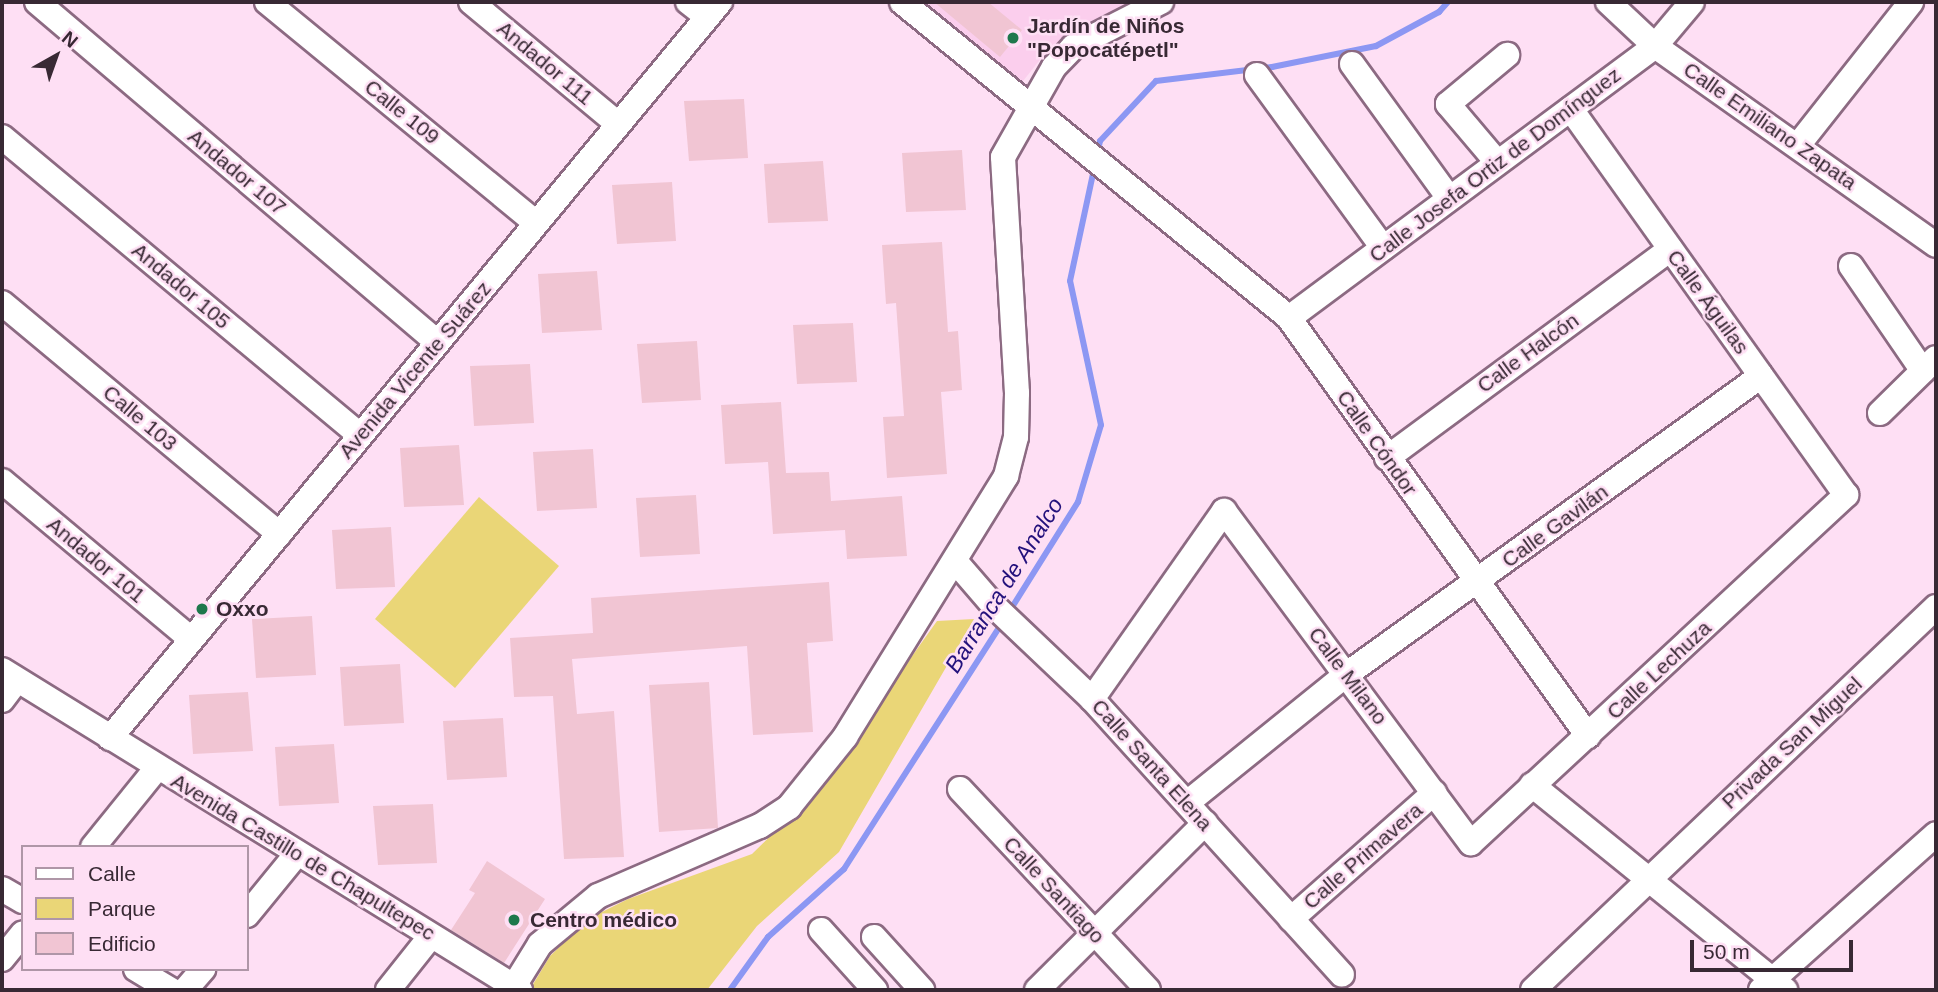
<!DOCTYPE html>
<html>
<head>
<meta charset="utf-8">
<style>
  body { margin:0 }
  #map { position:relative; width:1938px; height:992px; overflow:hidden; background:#fedff4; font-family:Helvetica,sans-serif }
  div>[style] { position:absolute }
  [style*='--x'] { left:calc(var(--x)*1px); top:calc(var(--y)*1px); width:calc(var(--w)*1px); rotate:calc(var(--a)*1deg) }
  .built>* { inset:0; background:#fbceed }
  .green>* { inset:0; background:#ead677 }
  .stream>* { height:6px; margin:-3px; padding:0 3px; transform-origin:3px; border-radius:3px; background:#8c97f3 }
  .building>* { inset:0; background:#f1c5d3 }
  .roads { filter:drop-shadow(2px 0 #8c6a82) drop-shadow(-2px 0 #8c6a82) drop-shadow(0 2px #8c6a82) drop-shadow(0 -2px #8c6a82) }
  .minor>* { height:24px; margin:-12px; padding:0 12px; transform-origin:12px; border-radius:12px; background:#fff }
  .dots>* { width:19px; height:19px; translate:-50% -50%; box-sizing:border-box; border:4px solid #fedff4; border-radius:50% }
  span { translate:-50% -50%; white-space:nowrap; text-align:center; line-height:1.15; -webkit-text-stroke:5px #fedff4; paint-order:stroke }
  .poi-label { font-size:21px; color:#382934; font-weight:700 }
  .left { translate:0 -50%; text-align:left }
  .street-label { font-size:21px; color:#382934 }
  .water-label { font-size:23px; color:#23117c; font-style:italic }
  .frame { position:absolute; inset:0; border:4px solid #382934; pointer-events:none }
  .legend { position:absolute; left:21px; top:845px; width:228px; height:126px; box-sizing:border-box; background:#fedff4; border:2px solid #af96a7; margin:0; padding:9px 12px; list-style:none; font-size:21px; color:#382934 }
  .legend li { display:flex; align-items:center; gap:14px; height:35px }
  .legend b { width:35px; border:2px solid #af96a7 }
  .north { position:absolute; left:21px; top:21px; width:70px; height:70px; -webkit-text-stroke:5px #fedff4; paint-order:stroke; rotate:40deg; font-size:19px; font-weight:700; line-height:28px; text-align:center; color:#382934 }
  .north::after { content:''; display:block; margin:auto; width:24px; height:32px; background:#382934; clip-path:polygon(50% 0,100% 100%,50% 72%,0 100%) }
  .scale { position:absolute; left:1690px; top:940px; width:163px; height:32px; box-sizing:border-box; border:4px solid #382934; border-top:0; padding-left:9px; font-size:21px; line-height:24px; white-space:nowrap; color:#382934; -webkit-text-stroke:5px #fedff4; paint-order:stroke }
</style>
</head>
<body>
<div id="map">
  <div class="built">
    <i style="clip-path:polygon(917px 2px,1130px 2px,1051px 46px,1019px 86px)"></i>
  </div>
  <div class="green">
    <i style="clip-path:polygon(479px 497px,559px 566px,455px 688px,375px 619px)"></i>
    <i style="clip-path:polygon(974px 619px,839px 852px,757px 926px,707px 990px,534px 990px,532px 986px,550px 956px,588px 919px,628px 899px,752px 854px,816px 791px,937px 621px)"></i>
  </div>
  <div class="stream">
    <i style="--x:1097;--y:155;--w:14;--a:-78"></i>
    <i style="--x:1100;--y:141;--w:82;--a:-47"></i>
    <i style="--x:1156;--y:81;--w:117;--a:-6.9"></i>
    <i style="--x:1272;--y:67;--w:106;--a:-11.4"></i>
    <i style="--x:1376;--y:46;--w:72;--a:-28.4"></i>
    <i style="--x:1439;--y:12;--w:13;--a:-48"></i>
    <i style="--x:1009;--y:612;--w:130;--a:-57.9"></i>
    <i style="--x:1078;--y:502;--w:80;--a:-73.4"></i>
    <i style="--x:1101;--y:425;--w:147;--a:-102.1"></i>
    <i style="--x:1070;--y:281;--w:115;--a:-77.9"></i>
    <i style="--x:730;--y:990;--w:65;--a:-54.4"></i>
    <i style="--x:768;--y:937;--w:102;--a:-41.8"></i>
    <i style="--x:844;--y:869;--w:295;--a:-57.3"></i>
  </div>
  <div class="building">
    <i style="clip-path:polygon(934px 2px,988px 2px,1022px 30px,1000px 57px)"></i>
    <i style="clip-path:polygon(744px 99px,748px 158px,689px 161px,684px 101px)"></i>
    <i style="clip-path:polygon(962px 150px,966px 210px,906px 212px,902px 153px)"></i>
    <i style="clip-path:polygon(823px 161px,828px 221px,768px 223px,764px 164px)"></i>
    <i style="clip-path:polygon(672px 182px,676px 241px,617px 244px,612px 185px)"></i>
    <i style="clip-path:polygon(942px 242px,948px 332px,958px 331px,962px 390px,941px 392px,947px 474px,887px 478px,883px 417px,904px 416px,896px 303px,886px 304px,882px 245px)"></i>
    <i style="clip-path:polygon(597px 271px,602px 330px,542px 333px,538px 274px)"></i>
    <i style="clip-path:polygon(853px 323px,857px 382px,797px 384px,793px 325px)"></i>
    <i style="clip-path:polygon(697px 341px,701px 400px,642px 403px,637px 344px)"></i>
    <i style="clip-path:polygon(530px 364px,534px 423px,474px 426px,470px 366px)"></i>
    <i style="clip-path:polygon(781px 402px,786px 473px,829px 472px,831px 501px,902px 496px,907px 556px,847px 559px,845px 530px,773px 534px,768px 462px,725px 464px,721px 405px)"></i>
    <i style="clip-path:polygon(459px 445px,464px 505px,404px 507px,400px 448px)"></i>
    <i style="clip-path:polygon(593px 449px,597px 508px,537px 511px,533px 452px)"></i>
    <i style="clip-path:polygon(696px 495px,700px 554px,640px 557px,636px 498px)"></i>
    <i style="clip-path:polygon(391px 527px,395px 587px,336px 589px,332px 530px)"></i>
    <i style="clip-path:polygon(829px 582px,833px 641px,807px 643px,813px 732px,753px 735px,747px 646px,572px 659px,577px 714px,614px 711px,624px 857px,564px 859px,553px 696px,514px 697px,510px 638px,593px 633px,591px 598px)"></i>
    <i style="clip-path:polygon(312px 616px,316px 675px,256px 678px,252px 619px)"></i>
    <i style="clip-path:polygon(400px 664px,404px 723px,344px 726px,340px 667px)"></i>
    <i style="clip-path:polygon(709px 682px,718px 828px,659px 832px,649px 685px)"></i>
    <i style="clip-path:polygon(248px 692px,253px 751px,193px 754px,189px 695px)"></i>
    <i style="clip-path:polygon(503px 718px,507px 777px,447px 780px,443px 721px)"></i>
    <i style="clip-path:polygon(334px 744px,339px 803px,279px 806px,275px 747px)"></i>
    <i style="clip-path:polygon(433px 804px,437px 863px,378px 865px,373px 806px)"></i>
    <i style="clip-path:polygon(487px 861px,545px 899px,504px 963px,451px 930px,475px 893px,469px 890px)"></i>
  </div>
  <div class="roads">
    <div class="minor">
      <i style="--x:37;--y:2;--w:525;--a:40.36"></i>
      <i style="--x:267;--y:2;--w:348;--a:39.4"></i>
      <i style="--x:471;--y:2;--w:191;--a:39.7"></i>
      <i style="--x:688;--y:2;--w:24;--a:38"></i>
      <i style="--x:902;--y:2;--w:500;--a:39.2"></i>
      <i style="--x:1289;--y:318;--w:514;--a:54.42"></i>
      <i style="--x:1608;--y:2;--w:64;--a:43.1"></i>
      <i style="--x:1655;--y:46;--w:344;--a:35.3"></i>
      <i style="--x:1352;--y:64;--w:165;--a:54.1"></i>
      <i style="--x:1257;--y:75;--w:214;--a:53.9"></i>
      <i style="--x:2;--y:137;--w:466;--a:39.8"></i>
      <i style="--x:1799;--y:144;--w:181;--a:-51.7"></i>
      <i style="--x:1497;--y:162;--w:76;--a:-130.2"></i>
      <i style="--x:1448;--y:104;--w:77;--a:-39.7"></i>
      <i style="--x:1851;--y:266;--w:127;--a:55.6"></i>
      <i style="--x:2;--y:303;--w:361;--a:39.8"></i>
      <i style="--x:1289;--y:318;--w:456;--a:-36.6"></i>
      <i style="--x:1655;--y:46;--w:57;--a:-49.9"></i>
      <i style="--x:1880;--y:413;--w:78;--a:-44.5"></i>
      <i style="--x:1387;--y:458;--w:352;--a:-36.4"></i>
      <i style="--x:2;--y:481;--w:246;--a:39.9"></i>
      <i style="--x:955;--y:561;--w:58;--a:49.2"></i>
      <i style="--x:993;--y:605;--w:137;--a:43.5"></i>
      <i style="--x:1092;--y:699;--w:372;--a:47.8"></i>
      <i style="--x:2;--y:670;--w:609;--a:31.71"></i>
      <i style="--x:1092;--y:699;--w:230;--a:-54.9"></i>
      <i style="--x:1224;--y:511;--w:414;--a:53.4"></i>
      <i style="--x:1471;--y:843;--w:512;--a:-42.86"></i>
      <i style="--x:1846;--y:495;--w:474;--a:-125.5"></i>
      <i style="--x:2;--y:700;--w:25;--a:-53"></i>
      <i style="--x:110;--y:738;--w:956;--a:-50.35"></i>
      <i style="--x:1532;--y:785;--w:326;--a:39"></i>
      <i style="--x:960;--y:789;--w:275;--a:46.9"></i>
      <i style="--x:1187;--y:803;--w:206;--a:-38.9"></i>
      <i style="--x:1347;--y:674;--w:510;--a:-35.75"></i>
      <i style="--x:93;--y:847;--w:102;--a:-51"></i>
      <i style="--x:2;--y:889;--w:24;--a:30"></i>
      <i style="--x:247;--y:915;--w:77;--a:-50.8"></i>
      <i style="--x:1291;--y:919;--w:191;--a:-41.4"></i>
      <i style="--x:821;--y:930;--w:81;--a:48"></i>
      <i style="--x:874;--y:937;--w:72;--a:47.8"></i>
      <i style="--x:2;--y:959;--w:33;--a:-51"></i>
      <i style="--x:136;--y:969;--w:41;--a:31"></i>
      <i style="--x:514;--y:986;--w:49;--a:-58.2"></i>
      <i style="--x:540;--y:944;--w:75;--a:-39.6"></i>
      <i style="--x:598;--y:896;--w:176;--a:-23.4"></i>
      <i style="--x:760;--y:826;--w:35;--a:-33"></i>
      <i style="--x:789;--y:807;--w:90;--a:-51.3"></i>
      <i style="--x:845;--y:737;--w:307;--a:-58.3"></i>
      <i style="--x:1006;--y:476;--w:40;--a:-75.6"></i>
      <i style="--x:1016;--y:437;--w:44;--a:-88.7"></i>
      <i style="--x:1017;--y:393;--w:236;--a:-93.4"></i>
      <i style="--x:1003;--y:157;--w:103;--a:-60.5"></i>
      <i style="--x:1054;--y:67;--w:28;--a:-46"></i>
      <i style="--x:1073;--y:47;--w:99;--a:-27.1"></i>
      <i style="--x:185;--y:990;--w:28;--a:-49"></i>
      <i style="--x:388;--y:990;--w:69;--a:-51.5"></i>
      <i style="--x:1037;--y:990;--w:237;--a:-44.8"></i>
      <i style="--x:1533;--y:990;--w:556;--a:-43.54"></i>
      <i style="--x:1761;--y:990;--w:234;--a:-41.7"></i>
    </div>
  </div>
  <div class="dots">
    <i style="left:1013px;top:38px;background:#1e784c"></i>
    <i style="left:202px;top:609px;background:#1e784c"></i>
    <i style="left:514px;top:920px;background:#1e784c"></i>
  </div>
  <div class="poi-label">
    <span class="left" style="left:1027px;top:38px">Jardín de Niños<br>"Popocatépetl"</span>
    <span class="left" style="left:216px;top:609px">Oxxo</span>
    <span class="left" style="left:530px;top:920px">Centro médico</span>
  </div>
  <div class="street-label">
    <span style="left:545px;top:63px;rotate:40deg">Andador 111</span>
    <span style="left:402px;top:112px;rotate:39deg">Calle 109</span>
    <span style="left:1770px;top:126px;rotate:35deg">Calle Emiliano Zapata</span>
    <span style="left:1495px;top:165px;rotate:-37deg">Calle Josefa Ortiz de Domínguez</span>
    <span style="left:237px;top:172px;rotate:40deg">Andador 107</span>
    <span style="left:181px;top:286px;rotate:40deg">Andador 105</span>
    <span style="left:1708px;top:302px;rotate:54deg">Calle Águilas</span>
    <span style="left:1528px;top:353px;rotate:-36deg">Calle Halcón</span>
    <span style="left:415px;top:370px;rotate:-50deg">Avenida Vicente Suárez</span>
    <span style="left:140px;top:418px;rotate:40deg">Calle 103</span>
    <span style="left:1377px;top:443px;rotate:55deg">Calle Cóndor</span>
    <span style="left:1555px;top:526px;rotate:-36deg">Calle Gavilán</span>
    <span style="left:96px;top:560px;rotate:40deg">Andador 101</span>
    <span style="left:1659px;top:670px;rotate:-43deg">Calle Lechuza</span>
    <span style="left:1348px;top:676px;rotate:53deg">Calle Milano</span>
    <span style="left:1792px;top:743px;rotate:-43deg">Privada San Miguel</span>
    <span style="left:1152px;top:765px;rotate:48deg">Calle Santa Elena</span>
    <span style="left:1363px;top:856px;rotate:-41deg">Calle Primavera</span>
    <span style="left:303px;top:857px;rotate:31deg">Avenida Castillo de Chapultepec</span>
    <span style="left:1054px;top:890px;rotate:47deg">Calle Santiago</span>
  </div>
  <div class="water-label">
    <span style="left:1004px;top:585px;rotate:-58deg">Barranca de Analco</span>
  </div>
  <div class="frame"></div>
  <ul class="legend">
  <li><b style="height:9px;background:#fff"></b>Calle</li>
  <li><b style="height:19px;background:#ead677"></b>Parque</li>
  <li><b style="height:19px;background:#f1c5d3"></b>Edificio</li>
  </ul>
  <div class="north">N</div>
  <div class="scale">50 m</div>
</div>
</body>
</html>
